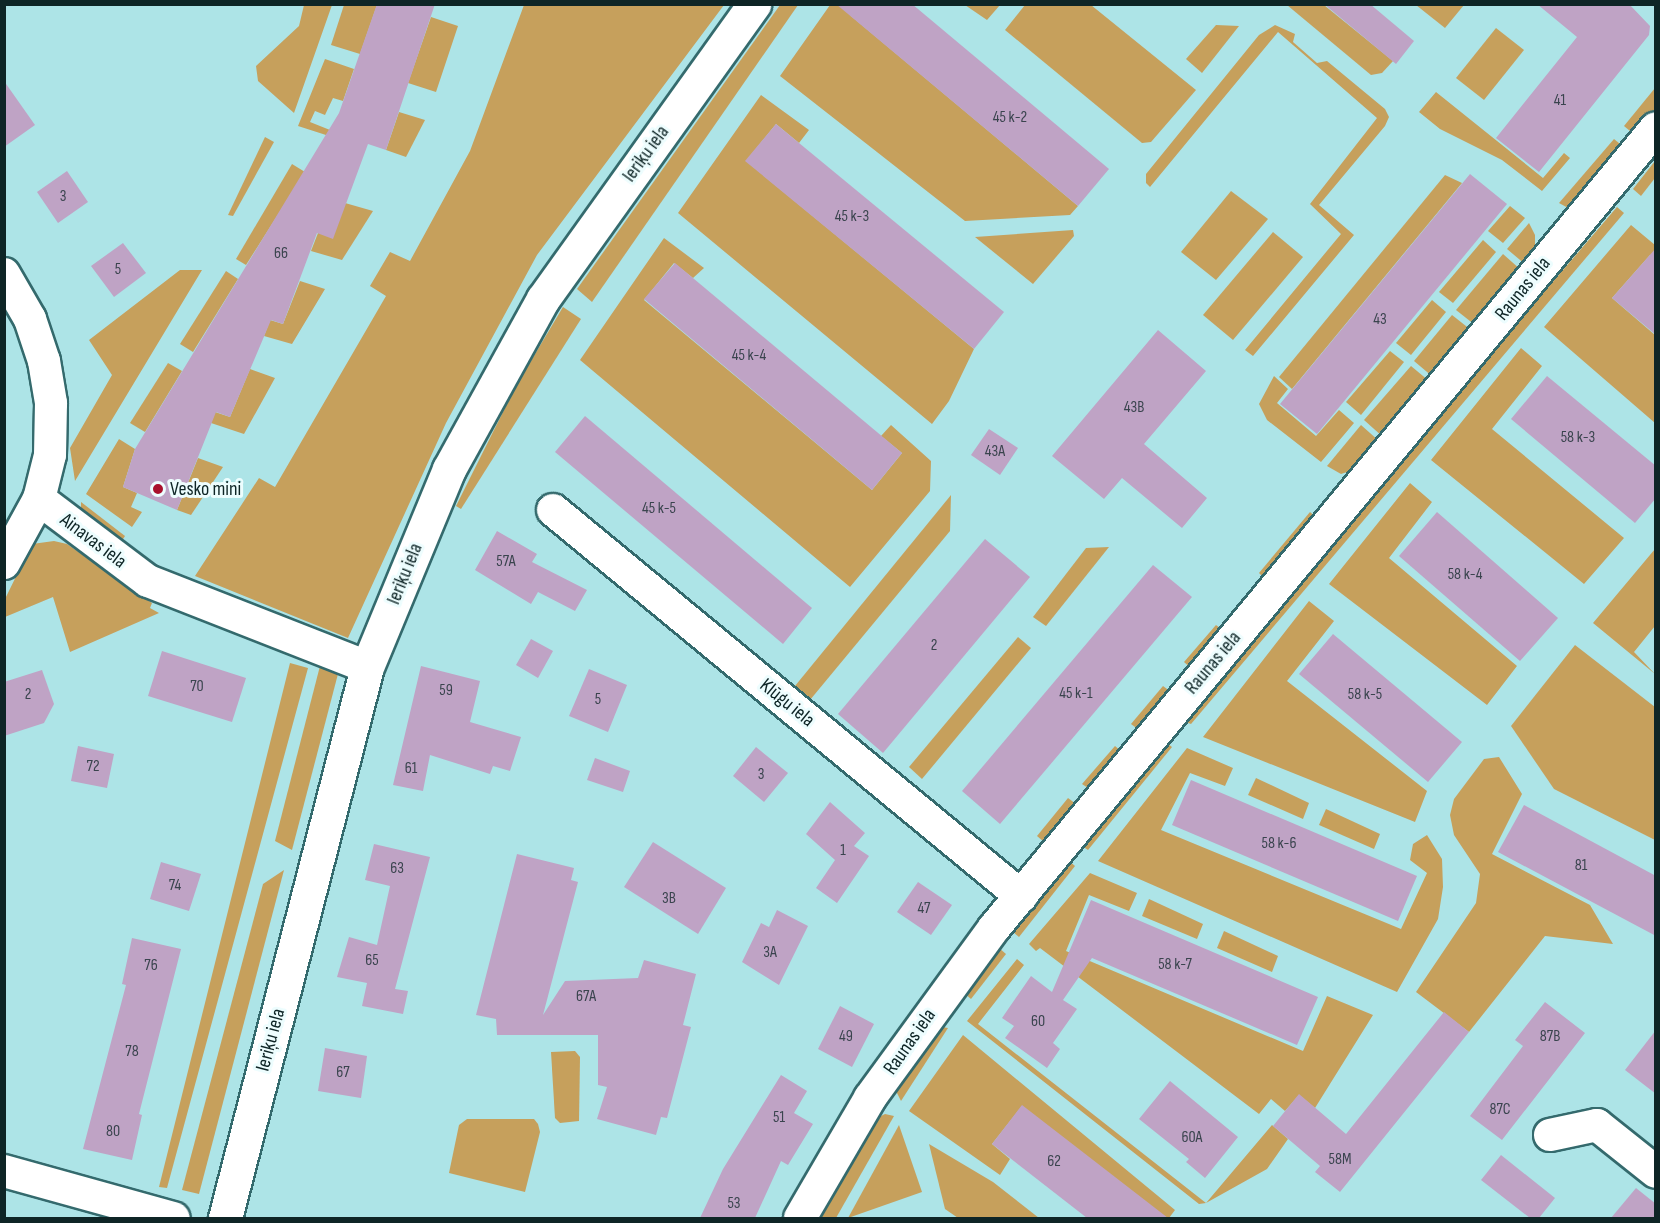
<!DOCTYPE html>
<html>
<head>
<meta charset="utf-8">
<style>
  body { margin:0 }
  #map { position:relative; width:1660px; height:1223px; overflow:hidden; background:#ade4e7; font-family:"Sofia Sans Condensed",sans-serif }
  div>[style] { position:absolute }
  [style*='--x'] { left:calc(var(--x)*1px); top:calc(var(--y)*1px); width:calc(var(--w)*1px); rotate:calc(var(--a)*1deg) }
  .green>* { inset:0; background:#c6a05c }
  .building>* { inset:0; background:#bfa3c5 }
  .roads { filter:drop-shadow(2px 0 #346a6d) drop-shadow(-2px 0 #346a6d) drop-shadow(0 2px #346a6d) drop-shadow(0 -2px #346a6d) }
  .minor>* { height:32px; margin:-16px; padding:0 16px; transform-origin:16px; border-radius:16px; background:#fff }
  .tertiary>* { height:33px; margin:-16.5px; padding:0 16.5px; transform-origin:16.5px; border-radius:16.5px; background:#fff }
  .dots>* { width:16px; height:16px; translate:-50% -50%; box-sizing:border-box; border:3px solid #edfdfe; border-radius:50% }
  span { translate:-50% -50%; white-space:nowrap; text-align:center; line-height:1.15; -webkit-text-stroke:6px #edfdfe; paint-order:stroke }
  .number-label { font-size:16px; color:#3a444e }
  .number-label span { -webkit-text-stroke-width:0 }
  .street-label { font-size:20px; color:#0e2526 }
  .poi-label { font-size:20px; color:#0e2526 }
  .left { translate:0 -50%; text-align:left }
  .frame { position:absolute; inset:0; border:6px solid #0e2526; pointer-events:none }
</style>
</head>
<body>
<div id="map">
  <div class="green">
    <i style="clip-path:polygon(304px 5px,332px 5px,294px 113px,258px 81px,256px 66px,299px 26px)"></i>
    <i style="clip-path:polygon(344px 5px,377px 5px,360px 54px,331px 45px)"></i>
    <i style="clip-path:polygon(524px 5px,724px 5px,537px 255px,446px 423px,348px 638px,195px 576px,259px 478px,275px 487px,386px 296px,370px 286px,390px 252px,410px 261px,470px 151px)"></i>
    <i style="clip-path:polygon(780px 5px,798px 5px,592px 302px,577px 289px)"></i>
    <i style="clip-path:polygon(830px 5px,860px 5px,851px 16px,1078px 206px,1070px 215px,965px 221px,780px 76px)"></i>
    <i style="clip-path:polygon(965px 5px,1000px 5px,987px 20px)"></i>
    <i style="clip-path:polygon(1025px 5px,1091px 5px,1196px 90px,1151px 142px,1142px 143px,1005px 30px)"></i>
    <i style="clip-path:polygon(1287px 5px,1324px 5px,1393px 61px,1382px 73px,1371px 75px)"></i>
    <i style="clip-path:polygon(1416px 5px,1464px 5px,1445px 28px)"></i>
    <i style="clip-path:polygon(431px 17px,458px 26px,436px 92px,408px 83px)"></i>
    <i style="clip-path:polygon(1216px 25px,1239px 26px,1202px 73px,1186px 59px)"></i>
    <i style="clip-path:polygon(1275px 25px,1295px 34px,1293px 42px,1317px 63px,1327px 61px,1385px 109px,1389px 117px,1385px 126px,1319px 205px,1354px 235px,1253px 356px,1245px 350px,1341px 234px,1310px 204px,1377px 118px,1278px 32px,1150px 187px,1146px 183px,1146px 174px,1259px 35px)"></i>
    <i style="clip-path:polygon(1496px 28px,1524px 50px,1484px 100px,1456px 78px)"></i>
    <i style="clip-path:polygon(325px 59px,354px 69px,343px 101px,333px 98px,325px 115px,315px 111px,310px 122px,330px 130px,326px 135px,298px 126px)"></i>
    <i style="clip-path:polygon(1655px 88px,1655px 113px,1636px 136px,1624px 126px)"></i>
    <i style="clip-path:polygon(1436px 92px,1543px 178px,1564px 153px,1570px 158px,1542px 191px,1502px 160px,1440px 129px,1419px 112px)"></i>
    <i style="clip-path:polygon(761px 95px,809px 130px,799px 143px,776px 124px,746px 161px,974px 349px,949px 401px,932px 424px,678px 213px)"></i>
    <i style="clip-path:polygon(399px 112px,425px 120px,406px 157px,386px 150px)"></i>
    <i style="clip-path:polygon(265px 137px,274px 142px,233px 216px,228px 215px)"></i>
    <i style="clip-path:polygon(1614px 139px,1625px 148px,1570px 209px,1559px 203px)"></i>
    <i style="clip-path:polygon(1655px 161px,1655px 178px,1641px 196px,1633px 189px)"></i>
    <i style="clip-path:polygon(292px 164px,305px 172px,246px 265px,236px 259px)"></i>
    <i style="clip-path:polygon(1445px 175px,1462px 183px,1292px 389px,1279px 377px)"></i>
    <i style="clip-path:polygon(1231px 191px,1268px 219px,1216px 280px,1181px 252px)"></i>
    <i style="clip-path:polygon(345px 203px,373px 211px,342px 260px,311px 251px,318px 233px)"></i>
    <i style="clip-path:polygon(1510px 206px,1525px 218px,1503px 243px,1488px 231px)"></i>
    <i style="clip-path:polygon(1617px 207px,1624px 213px,1191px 724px,1178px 719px)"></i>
    <i style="clip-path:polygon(1529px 223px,1535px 235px,1535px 253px,1526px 265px,1507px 249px)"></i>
    <i style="clip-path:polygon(1631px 225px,1655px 245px,1655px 259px,1650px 255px,1612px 298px,1655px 335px,1655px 423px,1544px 327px)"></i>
    <i style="clip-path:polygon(1073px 230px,1074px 236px,1033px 284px,975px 237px)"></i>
    <i style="clip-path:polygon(1273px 232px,1303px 257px,1233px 340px,1203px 315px)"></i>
    <i style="clip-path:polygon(664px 238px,704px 268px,693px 278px,674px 263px,644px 300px,872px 490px,902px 453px,881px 436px,891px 425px,931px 461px,930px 491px,850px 587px,580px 360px)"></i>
    <i style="clip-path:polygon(1483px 240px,1496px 252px,1453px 303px,1439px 292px)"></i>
    <i style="clip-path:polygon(1503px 254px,1521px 270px,1475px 325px,1456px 310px)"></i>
    <i style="clip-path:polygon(180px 270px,202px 270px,75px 481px,70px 448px,112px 375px,89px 340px)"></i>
    <i style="clip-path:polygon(226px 271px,238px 279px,193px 352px,180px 344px)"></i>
    <i style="clip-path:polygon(300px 281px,325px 289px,292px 344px,264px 336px,270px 320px,283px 324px)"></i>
    <i style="clip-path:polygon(1432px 300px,1446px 312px,1411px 355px,1396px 343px)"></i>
    <i style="clip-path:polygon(563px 307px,581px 319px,461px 509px,456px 506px,516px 386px)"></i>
    <i style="clip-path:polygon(1452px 315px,1471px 330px,1433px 377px,1414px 361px)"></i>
    <i style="clip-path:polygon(1521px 348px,1542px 366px,1492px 429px,1624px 538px,1584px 584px,1431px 460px)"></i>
    <i style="clip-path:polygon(1390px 351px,1404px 362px,1361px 415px,1346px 402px)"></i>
    <i style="clip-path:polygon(168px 363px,182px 371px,145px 432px,130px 423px)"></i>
    <i style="clip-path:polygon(1411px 366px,1429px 381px,1383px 437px,1364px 420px)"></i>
    <i style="clip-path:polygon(250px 369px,275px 378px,244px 434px,211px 423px,215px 412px,230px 417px)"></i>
    <i style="clip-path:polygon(1274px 376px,1288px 389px,1277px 403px,1316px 436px,1339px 410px,1354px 423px,1321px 462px,1267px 420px,1259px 404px)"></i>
    <i style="clip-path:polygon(1361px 425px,1379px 441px,1356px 469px,1341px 474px,1327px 466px)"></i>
    <i style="clip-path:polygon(119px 439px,135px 449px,123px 487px,137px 493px,131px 507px,142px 512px,132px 527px,86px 494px)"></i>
    <i style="clip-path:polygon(198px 458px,223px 467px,191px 515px,177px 510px)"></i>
    <i style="clip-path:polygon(1410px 483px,1432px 502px,1389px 558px,1517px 666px,1487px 705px,1329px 584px)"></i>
    <i style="clip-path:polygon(951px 495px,950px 531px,810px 700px,795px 686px)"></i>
    <i style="clip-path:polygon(81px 502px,125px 536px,116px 550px,81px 513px)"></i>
    <i style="clip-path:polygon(1310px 512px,1317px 518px,1266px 580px,1259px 573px)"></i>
    <i style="clip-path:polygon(54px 541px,67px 544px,152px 603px,150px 608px,159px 613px,70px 652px,53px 597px,5px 617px,4px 601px,32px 544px)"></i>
    <i style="clip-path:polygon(1109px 547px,1046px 626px,1033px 617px,1086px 548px)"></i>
    <i style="clip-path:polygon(1655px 549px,1655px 626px,1634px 652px,1655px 674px,1593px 623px)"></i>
    <i style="clip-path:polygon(1309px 601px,1334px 621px,1287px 681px,1427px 791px,1415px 822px,1203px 737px)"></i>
    <i style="clip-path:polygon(1216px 625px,1224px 631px,1192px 669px,1184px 662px)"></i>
    <i style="clip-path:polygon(1018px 637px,1031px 648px,922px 779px,909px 767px)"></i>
    <i style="clip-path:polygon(1575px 645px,1655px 707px,1655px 840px,1554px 789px,1511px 726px)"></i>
    <i style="clip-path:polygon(321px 662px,339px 670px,292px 850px,275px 841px)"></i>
    <i style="clip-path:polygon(290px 663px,308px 668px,167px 1188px,159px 1187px)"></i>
    <i style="clip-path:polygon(1163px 686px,1171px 692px,1139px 730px,1131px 724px)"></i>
    <i style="clip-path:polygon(1164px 741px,1172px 747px,1088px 850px,1079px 844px)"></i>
    <i style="clip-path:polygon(1115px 746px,1122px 752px,1091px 790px,1082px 784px)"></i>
    <i style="clip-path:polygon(1187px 748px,1233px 768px,1225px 786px,1190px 773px,1161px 830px,1401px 929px,1427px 873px,1410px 860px,1413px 844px,1427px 835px,1442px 859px,1443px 887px,1438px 919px,1397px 992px,1098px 861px)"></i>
    <i style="clip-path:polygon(1499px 757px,1522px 794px,1492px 854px,1590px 905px,1613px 944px,1545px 936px,1469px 1032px,1416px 992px,1476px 903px,1480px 874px,1454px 835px,1450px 815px,1454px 799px,1484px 759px)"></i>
    <i style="clip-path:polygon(1256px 778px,1309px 803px,1303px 819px,1248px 795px)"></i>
    <i style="clip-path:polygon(1068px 798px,1076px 804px,1044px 842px,1037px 836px)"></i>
    <i style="clip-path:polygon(1326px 809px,1380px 834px,1374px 849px,1319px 825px)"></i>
    <i style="clip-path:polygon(1068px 860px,1075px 866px,1019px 937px,1012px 931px)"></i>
    <i style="clip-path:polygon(284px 870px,199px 1194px,182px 1190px,263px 884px)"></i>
    <i style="clip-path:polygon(1090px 873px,1137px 893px,1129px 911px,1089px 895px,1066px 951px,1303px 1051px,1327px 996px,1373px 1015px,1315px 1108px,1299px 1095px,1285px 1111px,1271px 1099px,1259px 1114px,1040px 948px,1036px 951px,1029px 944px)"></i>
    <i style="clip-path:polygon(1149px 899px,1203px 924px,1197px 939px,1142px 916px)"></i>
    <i style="clip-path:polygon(1224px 931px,1278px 956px,1272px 972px,1217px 948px)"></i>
    <i style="clip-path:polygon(999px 948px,1006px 954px,971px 999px,964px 993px)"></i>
    <i style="clip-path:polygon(1017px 959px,1024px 965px,978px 1024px,1206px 1203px,1272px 1125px,1288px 1139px,1267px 1169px,1206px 1203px,1199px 1204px,967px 1021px)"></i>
    <i style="clip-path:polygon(942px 1027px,948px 1028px,901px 1101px,895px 1089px,934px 1031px)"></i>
    <i style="clip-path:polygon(963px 1035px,1175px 1210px,1169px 1218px,1153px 1218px,1159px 1212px,1022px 1106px,992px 1144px,1010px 1159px,1000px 1175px,909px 1111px)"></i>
    <i style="clip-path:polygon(575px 1051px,580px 1057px,579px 1121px,560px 1123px,555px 1118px,551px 1052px)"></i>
    <i style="clip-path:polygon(885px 1114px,894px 1116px,836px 1218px,821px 1218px,877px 1118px)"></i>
    <i style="clip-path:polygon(467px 1119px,534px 1119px,538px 1124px,540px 1132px,525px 1192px,449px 1173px,459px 1125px)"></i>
    <i style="clip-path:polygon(899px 1125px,922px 1192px,848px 1218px)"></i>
    <i style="clip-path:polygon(929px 1144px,993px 1182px,1039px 1218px,958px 1218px,945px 1209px)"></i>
  </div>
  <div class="building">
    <i style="clip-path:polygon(377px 4px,435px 4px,386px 150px,368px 144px,333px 239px,317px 233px,283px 324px,271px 320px,230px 417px,216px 412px,177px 510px,123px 487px,135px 449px,339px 113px)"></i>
    <i style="clip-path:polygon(836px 4px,912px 4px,1109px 169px,1078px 206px)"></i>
    <i style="clip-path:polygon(1324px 4px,1370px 4px,1414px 41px,1396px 64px)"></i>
    <i style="clip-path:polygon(1537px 4px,1629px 4px,1650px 26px,1649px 35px,1539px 172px,1496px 138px,1577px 37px)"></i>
    <i style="clip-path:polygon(4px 81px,35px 125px,4px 147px)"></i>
    <i style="clip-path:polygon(776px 124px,1004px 312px,974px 349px,745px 161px)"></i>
    <i style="clip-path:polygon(67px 171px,88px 202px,58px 223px,37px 192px)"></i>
    <i style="clip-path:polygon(1470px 174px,1507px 204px,1317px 434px,1280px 404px)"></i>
    <i style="clip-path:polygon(123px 243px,146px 273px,114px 297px,91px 266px)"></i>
    <i style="clip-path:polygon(1656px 248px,1656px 335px,1612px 298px)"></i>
    <i style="clip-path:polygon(675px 263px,902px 453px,872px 490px,644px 299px)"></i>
    <i style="clip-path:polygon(1158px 330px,1206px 371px,1144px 444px,1207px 498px,1182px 528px,1122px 478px,1104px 499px,1052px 456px)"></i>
    <i style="clip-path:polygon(1547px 376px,1656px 466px,1656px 498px,1635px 523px,1511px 419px)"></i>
    <i style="clip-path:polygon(585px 416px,812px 608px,783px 644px,555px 452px)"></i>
    <i style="clip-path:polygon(989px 429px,1018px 448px,1000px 475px,971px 455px)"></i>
    <i style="clip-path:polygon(1437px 512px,1558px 618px,1520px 661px,1399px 556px)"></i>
    <i style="clip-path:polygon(497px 531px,537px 554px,532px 562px,587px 590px,575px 611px,538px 592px,531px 604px,475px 570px)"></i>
    <i style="clip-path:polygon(985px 539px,1030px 577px,883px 753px,838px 714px)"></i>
    <i style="clip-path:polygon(1153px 565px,1192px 597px,1000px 824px,962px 791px)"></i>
    <i style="clip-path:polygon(1333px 634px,1462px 742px,1428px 782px,1299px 674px)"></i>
    <i style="clip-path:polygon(531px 639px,553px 651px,538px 678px,516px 665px)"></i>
    <i style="clip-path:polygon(162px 651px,246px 678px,232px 722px,148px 696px)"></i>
    <i style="clip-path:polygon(421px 666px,480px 681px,470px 722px,521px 737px,510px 771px,493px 766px,490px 774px,430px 755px,423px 791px,393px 785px)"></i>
    <i style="clip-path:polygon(589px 669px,627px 685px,608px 732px,569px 716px)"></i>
    <i style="clip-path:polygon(42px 670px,54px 704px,44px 723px,4px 736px,4px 682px)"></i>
    <i style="clip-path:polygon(78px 746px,114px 754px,107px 788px,71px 781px)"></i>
    <i style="clip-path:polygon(756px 747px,788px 773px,764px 802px,733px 776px)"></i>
    <i style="clip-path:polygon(595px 758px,630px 771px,623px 792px,587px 780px)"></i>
    <i style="clip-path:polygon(1191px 780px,1417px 876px,1398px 921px,1172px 825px)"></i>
    <i style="clip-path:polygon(830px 802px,865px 833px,854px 846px,869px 856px,837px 903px,816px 888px,835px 860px,806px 834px)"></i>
    <i style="clip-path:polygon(1524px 805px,1656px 876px,1656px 936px,1498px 852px)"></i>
    <i style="clip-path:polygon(653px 842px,726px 888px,698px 934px,624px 887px)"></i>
    <i style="clip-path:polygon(374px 844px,430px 857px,395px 989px,408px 991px,403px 1014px,362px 1006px,367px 983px,337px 977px,349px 937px,377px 945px,390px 886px,365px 880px)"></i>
    <i style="clip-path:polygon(517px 854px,574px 868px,571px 880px,578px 882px,543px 1015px,565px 981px,638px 978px,644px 960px,696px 974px,683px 1025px,691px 1027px,667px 1118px,661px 1117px,656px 1135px,597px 1119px,607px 1087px,598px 1085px,598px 1035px,497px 1035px,496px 1019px,476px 1015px)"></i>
    <i style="clip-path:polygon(161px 862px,201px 874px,189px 911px,150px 899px)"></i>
    <i style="clip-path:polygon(918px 882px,952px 905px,931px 935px,897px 912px)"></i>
    <i style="clip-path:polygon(1091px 900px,1318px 997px,1297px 1045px,1092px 958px,1063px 1000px,1077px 1009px,1053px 1043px,1060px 1049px,1047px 1068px,1005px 1038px,1014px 1026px,1002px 1018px,1031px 976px,1052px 992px)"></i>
    <i style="clip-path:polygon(777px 910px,808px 926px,779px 985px,742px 962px,761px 923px,769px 927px)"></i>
    <i style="clip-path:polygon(132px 938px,181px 949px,139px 1114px,142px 1115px,132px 1160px,83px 1149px,126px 985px,122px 984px)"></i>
    <i style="clip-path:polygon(1545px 1002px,1585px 1033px,1502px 1140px,1470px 1116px,1523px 1046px,1515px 1040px)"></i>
    <i style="clip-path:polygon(840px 1006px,874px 1024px,852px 1067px,818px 1049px)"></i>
    <i style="clip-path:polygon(1444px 1012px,1469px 1032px,1340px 1192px,1315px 1172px,1320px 1166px,1273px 1126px,1299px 1094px,1346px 1134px)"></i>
    <i style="clip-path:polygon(1656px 1030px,1656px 1094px,1625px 1070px)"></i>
    <i style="clip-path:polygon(325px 1048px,367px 1056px,361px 1098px,318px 1091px)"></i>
    <i style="clip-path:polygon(781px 1075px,807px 1091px,794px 1113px,813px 1124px,788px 1165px,781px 1161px,755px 1218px,700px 1218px,723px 1169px)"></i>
    <i style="clip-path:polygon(1170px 1081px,1238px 1137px,1205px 1178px,1186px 1162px,1189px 1159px,1139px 1119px)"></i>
    <i style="clip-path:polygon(1022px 1105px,1168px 1218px,1087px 1218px,992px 1144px)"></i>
    <i style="clip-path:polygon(1501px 1155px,1555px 1198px,1539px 1218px,1530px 1218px,1481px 1180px)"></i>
    <i style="clip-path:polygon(1636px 1188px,1656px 1204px,1656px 1218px,1611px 1218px)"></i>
  </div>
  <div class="roads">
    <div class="minor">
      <i style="--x:4;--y:274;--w:52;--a:60"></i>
      <i style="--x:30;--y:319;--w:44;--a:71.6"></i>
      <i style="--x:44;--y:361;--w:43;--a:80.5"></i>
      <i style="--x:51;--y:403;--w:52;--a:91.1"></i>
      <i style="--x:50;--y:455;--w:45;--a:104"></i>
      <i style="--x:39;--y:499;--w:73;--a:118.7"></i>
      <i style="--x:39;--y:499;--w:136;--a:37"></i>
      <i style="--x:148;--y:581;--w:235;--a:21.4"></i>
      <i style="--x:553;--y:510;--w:607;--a:39.52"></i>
      <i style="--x:1550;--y:1135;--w:48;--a:-12"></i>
      <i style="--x:1597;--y:1125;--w:75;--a:38.5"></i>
      <i style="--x:4;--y:1171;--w:176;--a:15.5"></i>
      <i style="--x:800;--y:1218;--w:139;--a:-59.7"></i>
      <i style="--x:870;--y:1098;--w:210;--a:-53.9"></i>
      <i style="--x:994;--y:928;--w:1038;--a:-50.39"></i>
    </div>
    <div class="tertiary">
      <i style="--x:225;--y:1218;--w:569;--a:-75.55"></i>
      <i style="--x:367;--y:667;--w:214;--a:-67.5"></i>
      <i style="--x:449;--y:469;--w:194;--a:-61.1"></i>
      <i style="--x:543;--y:299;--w:363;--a:-54.4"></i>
    </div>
  </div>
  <div class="dots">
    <i style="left:158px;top:489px;background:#a9112d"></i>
  </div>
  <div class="number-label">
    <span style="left:1560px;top:101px">41</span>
    <span style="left:1010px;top:118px">45 k-2</span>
    <span style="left:63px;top:197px">3</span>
    <span style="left:852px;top:217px">45 k-3</span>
    <span style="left:281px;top:254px">66</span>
    <span style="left:118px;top:270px">5</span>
    <span style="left:1380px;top:320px">43</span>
    <span style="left:749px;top:356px">45 k-4</span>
    <span style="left:1134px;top:408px">43B</span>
    <span style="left:1578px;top:438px">58 k-3</span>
    <span style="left:995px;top:452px">43A</span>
    <span style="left:659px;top:509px">45 k-5</span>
    <span style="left:506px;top:562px">57A</span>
    <span style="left:1465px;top:575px">58 k-4</span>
    <span style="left:934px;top:646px">2</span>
    <span style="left:197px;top:687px">70</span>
    <span style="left:446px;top:691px">59</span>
    <span style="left:1076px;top:694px">45 k-1</span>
    <span style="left:28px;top:695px">2</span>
    <span style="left:1365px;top:695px">58 k-5</span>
    <span style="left:598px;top:700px">5</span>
    <span style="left:93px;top:767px">72</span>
    <span style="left:411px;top:769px">61</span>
    <span style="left:761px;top:775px">3</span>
    <span style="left:1279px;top:844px">58 k-6</span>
    <span style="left:843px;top:851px">1</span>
    <span style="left:1581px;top:866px">81</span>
    <span style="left:397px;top:869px">63</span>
    <span style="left:175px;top:886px">74</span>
    <span style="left:669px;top:899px">3B</span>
    <span style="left:924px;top:909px">47</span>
    <span style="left:770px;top:953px">3A</span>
    <span style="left:372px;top:961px">65</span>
    <span style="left:1175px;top:965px">58 k-7</span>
    <span style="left:151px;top:966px">76</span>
    <span style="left:586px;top:997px">67A</span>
    <span style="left:1038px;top:1022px">60</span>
    <span style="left:846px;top:1037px">49</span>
    <span style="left:1550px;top:1037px">87B</span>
    <span style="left:132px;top:1052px">78</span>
    <span style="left:343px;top:1073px">67</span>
    <span style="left:1500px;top:1110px">87C</span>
    <span style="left:779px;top:1118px">51</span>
    <span style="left:113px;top:1132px">80</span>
    <span style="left:1192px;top:1138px">60A</span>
    <span style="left:1340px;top:1160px">58M</span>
    <span style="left:1054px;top:1162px">62</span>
    <span style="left:734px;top:1204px">53</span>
  </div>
  <div class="street-label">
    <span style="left:646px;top:154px;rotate:-54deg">Ieriķu iela</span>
    <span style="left:1523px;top:289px;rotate:-51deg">Raunas iela</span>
    <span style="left:93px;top:541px;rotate:37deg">Ainavas iela</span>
    <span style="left:405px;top:574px;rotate:-68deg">Ieriķu iela</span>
    <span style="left:1213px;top:663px;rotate:-50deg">Raunas iela</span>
    <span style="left:787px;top:703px;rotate:39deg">Klūgu iela</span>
    <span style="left:271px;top:1040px;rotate:-75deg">Ieriķu iela</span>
    <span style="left:910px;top:1042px;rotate:-55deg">Raunas iela</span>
  </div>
  <div class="poi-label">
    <span class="left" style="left:170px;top:489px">Vesko mini</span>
  </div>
  <div class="frame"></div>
</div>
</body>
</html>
